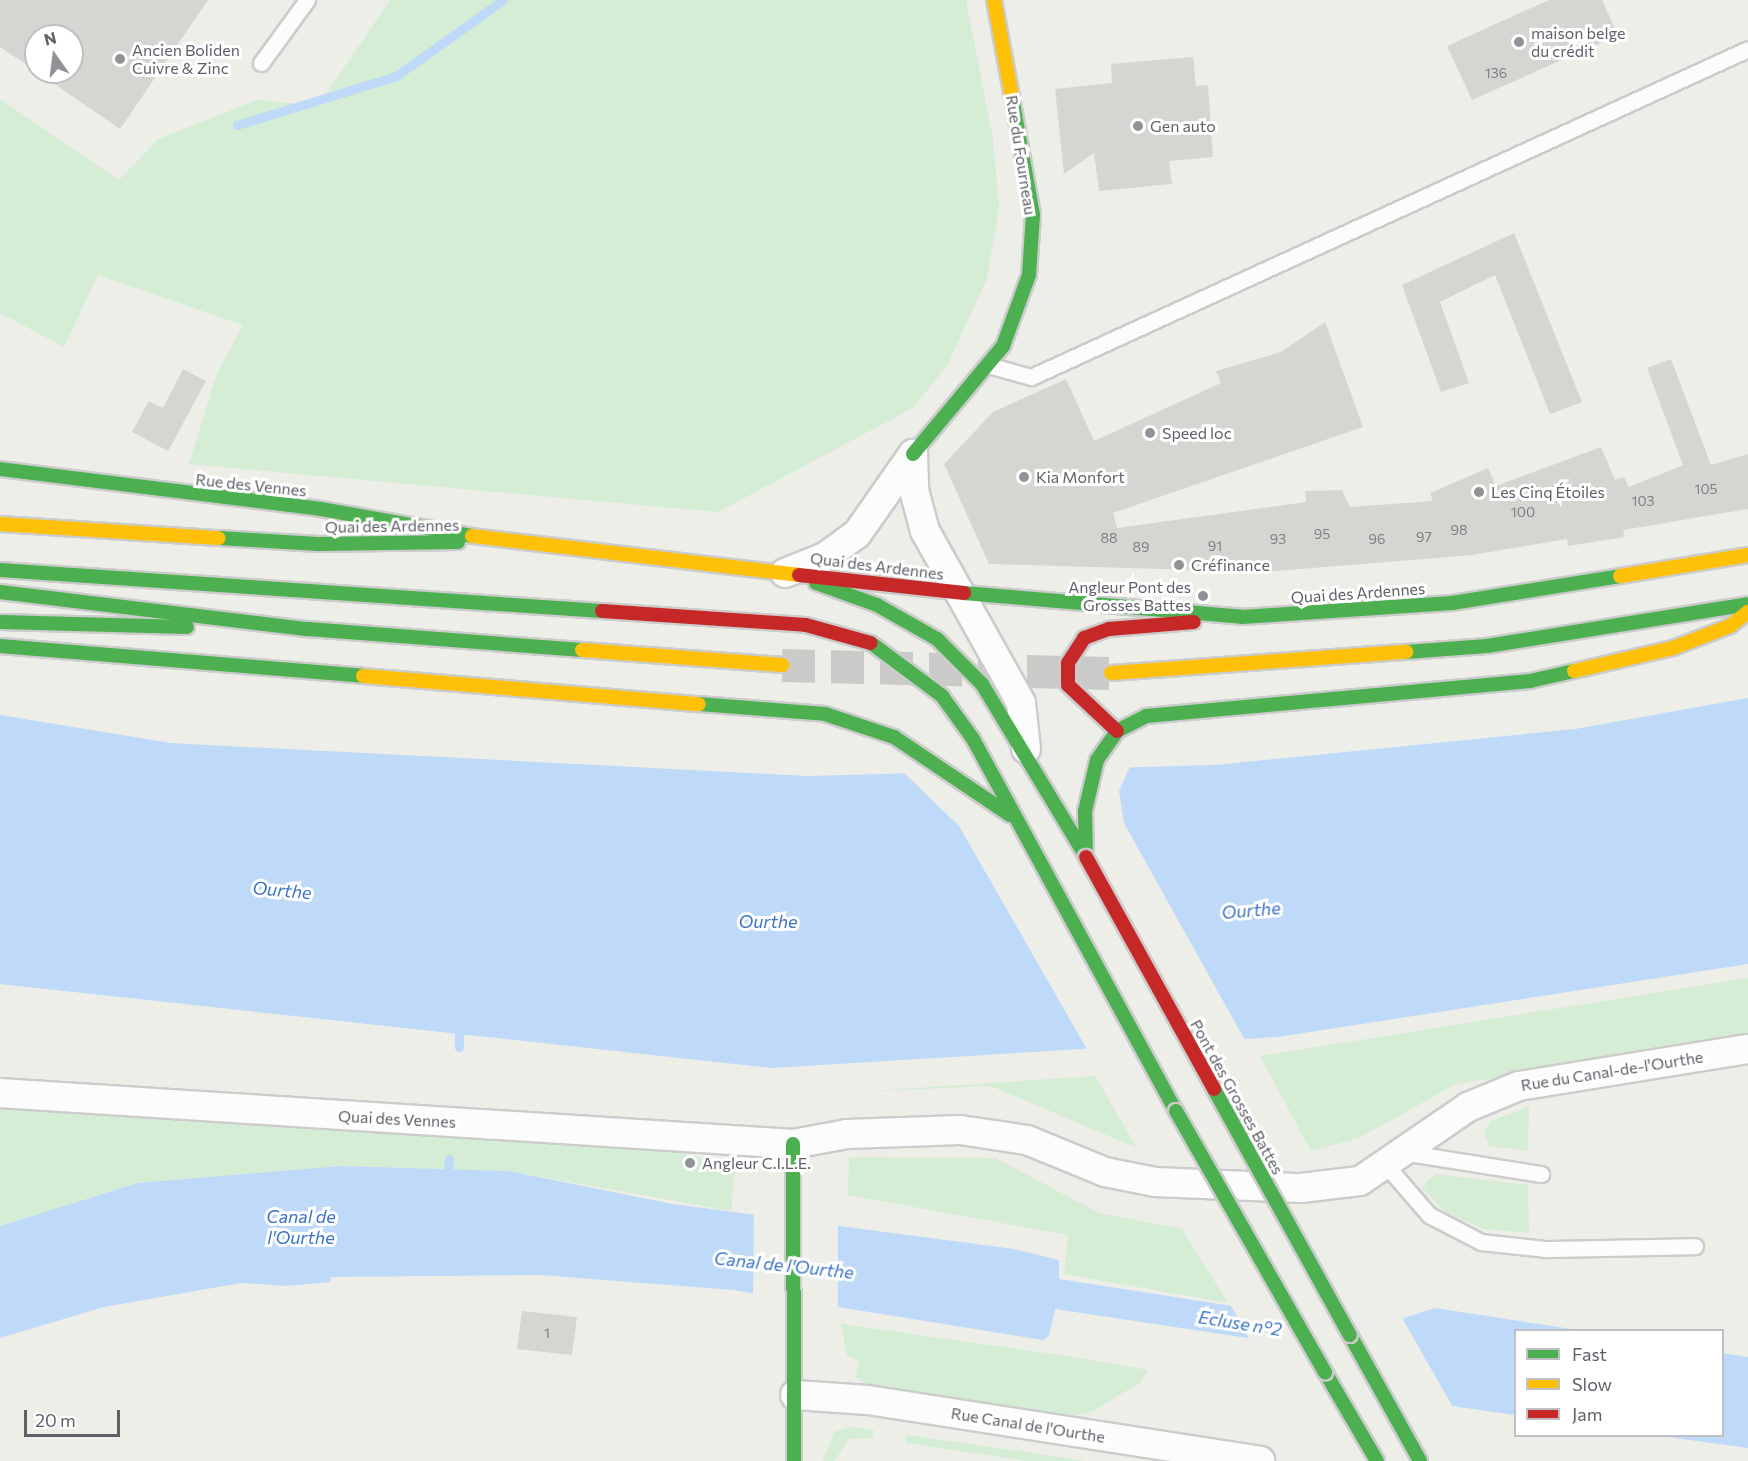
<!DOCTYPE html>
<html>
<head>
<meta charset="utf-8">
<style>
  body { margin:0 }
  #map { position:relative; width:1748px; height:1461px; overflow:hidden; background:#eeeee9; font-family:Commissioner,sans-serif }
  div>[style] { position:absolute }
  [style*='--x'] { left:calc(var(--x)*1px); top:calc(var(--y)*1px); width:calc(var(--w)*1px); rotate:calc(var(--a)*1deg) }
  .green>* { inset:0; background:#d5ecd5 }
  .water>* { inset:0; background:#bedaf8 }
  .pier>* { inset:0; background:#eeeee9 }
  .stream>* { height:9px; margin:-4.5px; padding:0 4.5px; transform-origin:4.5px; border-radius:4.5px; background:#bedaf8 }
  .building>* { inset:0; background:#d5d5d2 }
  .primary-tunnel>* { height:33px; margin-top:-16.5px; transform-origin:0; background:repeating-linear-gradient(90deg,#cacbc9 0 33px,transparent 0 49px) }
  .roads { filter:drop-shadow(2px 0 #cbcccb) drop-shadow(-2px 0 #cbcccb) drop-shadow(0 2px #cbcccb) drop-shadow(0 -2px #cbcccb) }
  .lane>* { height:15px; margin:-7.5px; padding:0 7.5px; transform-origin:7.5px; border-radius:7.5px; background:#fcfcfc }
  .street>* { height:28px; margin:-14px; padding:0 14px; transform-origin:14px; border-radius:14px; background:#fcfcfc }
  .fast>* { height:14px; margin:-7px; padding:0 7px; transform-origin:7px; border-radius:7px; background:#4caf50 }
  .slow>* { height:14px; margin:-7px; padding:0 7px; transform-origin:7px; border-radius:7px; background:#ffc107 }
  .jam>* { height:14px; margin:-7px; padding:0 7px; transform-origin:7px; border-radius:7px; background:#c62828 }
  .bridges { filter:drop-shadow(2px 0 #cbcccb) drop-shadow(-2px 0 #cbcccb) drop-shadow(0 2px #cbcccb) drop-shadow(0 -2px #cbcccb) }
  .fast-bridge>* { height:14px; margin:-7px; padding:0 7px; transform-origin:7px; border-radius:7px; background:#4caf50 }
  .jam-bridge>* { height:14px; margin:-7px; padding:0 7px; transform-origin:7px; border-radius:7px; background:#c62828 }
  .dots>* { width:16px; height:16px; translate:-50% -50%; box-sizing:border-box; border:3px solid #fff; border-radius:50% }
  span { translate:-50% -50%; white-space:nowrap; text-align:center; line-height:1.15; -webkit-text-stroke:6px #fff; paint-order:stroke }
  .number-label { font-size:14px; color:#7d7f84 }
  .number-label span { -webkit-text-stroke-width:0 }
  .poi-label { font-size:16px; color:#5e6168 }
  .left { translate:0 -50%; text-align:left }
  .right { translate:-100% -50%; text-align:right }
  .street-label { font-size:16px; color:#5e6168 }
  .water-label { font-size:18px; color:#3c73c6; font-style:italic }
  .legend { position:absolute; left:1514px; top:1329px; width:210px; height:108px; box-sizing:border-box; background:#fff; border:2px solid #bfc0c3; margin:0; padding:8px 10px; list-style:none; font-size:18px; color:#5e6168 }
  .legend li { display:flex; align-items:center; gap:12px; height:30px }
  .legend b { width:30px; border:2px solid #bfc0c3 }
  .north { position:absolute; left:24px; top:24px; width:60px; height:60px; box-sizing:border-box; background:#fff; border:2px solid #bfc0c3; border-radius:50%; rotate:346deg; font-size:16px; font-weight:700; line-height:24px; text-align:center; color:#5e6168 }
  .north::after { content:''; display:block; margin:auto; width:21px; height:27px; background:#909295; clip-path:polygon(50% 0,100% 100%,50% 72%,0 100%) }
  .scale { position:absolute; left:24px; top:1410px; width:96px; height:27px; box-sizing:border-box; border:3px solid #5e6168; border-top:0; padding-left:8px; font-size:18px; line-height:21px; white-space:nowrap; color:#5e6168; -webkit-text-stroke:4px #fff; paint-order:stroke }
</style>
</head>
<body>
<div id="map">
  <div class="green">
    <i style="clip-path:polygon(390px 0,966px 0,993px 139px,999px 208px,987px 279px,947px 366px,913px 408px,718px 512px,189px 464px,217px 373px,243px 325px,98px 275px,64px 347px,0 313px,0 99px,119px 180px,158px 139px,257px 100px,318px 106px)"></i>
    <i style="clip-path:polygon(1748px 978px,1748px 1038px,1456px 1084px,1359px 1138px,1311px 1151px,1260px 1056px)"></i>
    <i style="clip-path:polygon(1095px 1076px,1137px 1148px,991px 1086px,855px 1092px)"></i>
    <i style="clip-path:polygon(0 1097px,661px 1145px,735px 1169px,731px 1211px,508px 1171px,341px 1166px,138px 1183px,0 1226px)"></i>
    <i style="clip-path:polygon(1529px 1107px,1528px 1151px,1489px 1146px,1484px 1132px,1491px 1121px)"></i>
    <i style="clip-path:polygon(849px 1157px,996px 1158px,1099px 1213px,1182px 1229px,1228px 1303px,1064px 1274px,1068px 1235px,848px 1195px)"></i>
    <i style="clip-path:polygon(1435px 1174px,1528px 1185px,1529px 1233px,1484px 1229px,1446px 1213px,1422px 1187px)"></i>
    <i style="clip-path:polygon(841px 1324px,1061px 1355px,1148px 1370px,1141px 1382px,1093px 1411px,1061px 1418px,869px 1385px,856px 1377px,859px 1361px,847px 1356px)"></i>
    <i style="clip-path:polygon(850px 1427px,874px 1430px,872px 1438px,849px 1439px,834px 1461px,823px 1461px,834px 1432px)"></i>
    <i style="clip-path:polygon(907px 1435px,999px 1448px,1084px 1461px,1026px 1461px,906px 1443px)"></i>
  </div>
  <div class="water">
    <i style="clip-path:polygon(1748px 698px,1748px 964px,1278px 1037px,772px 1068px,0 984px,0 715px,171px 743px,808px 776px,1215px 765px,1575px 729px)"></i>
    <i style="clip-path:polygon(341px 1166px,508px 1171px,673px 1204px,1014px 1249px,1059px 1260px,1059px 1279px,1226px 1305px,1403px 1326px,1404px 1318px,1435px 1308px,1578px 1330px,1516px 1330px,1515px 1415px,1423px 1402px,1419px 1364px,1055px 1309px,1049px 1336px,1043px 1340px,733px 1290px,540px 1275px,331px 1277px,330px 1282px,287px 1286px,241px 1283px,104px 1307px,0 1338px,0 1226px,138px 1183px)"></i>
    <i style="clip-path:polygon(1723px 1353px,1748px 1357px,1748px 1448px,1660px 1436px,1722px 1436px)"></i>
  </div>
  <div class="pier">
    <i style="clip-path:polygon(1131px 764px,1119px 791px,1124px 823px,1246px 1042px,1088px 1051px,959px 826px,901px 770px)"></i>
    <i style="clip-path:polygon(754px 1210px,838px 1220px,838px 1308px,753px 1296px)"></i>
    <i style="clip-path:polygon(1229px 1302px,1401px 1323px,1401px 1316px,1454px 1409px,1421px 1404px,1417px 1367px,1251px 1342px)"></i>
  </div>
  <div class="stream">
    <i style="--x:237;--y:125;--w:166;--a:-17.1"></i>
    <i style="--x:396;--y:76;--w:131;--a:-35.4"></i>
    <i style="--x:459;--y:1047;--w:13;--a:-90"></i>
    <i style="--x:448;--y:1169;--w:10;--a:-84"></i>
  </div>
  <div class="building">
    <i style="clip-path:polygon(0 0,208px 0,120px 129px,37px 72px,72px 72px,72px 36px,36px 36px,36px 71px,0 47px)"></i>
    <i style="clip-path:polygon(1549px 0,1602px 0,1618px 35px,1472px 100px,1447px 46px)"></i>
    <i style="clip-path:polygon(1193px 57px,1196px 86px,1208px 85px,1213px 157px,1169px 161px,1172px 184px,1099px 191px,1094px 153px,1064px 174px,1055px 89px,1112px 83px,1111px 64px)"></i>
    <i style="clip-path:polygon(1514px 233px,1582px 402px,1550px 414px,1495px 275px,1440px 302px,1469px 383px,1441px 392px,1402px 285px)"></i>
    <i style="clip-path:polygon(1325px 322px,1363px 427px,1113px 513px,1117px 528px,1306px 502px,1305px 491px,1342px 490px,1350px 507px,1433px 501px,1430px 493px,1488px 468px,1496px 486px,1601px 447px,1615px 480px,1624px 477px,1629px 487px,1683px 465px,1647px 368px,1671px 359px,1711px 465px,1748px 454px,1748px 509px,1623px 530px,1625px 537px,1568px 546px,1567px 539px,1472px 555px,1265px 572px,989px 564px,944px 464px,993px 412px,1066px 379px,1094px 441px,1221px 383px,1216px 371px,1281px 352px)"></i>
    <i style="clip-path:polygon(183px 369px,206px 381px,168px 451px,132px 432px,149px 401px,163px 408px)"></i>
    <i style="clip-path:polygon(522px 1311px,577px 1317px,572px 1355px,517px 1349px)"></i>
  </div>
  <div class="primary-tunnel">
    <i style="--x:782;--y:665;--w:329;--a:1.4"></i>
  </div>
  <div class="roads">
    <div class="lane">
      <i style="--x:261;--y:63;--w:78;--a:-53.9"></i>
      <i style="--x:988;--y:365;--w:45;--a:15.6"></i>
      <i style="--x:1031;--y:377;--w:788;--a:-24.58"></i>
      <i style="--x:1402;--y:1152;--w:141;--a:9"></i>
      <i style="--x:1385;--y:1164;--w:67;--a:49.2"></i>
      <i style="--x:1429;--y:1215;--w:59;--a:27.4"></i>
      <i style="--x:1481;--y:1242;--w:64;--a:6.2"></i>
      <i style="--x:1545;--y:1249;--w:150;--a:-1.1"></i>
    </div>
    <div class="street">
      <i style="--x:913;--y:454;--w:36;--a:88"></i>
      <i style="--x:914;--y:490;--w:42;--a:75"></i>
      <i style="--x:925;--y:531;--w:197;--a:60.8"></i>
      <i style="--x:1021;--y:703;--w:46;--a:83.8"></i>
      <i style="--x:785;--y:573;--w:43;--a:-21.8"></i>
      <i style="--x:825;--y:557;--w:39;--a:-36"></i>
      <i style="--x:857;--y:534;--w:98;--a:-55"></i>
      <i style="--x:0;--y:1093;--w:795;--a:3.68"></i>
      <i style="--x:793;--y:1144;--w:55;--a:-10.5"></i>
      <i style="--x:847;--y:1134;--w:113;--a:-2"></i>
      <i style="--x:960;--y:1130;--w:68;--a:8.5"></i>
      <i style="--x:1027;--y:1140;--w:84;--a:22.3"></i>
      <i style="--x:1105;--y:1172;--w:51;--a:11.3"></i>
      <i style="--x:1155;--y:1182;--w:146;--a:2.4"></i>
      <i style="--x:1301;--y:1188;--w:59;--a:-6.8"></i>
      <i style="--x:1360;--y:1181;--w:131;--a:-34.4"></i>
      <i style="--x:1468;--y:1107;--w:55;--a:-22.4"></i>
      <i style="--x:1519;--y:1086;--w:232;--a:-9.2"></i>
      <i style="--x:795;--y:1395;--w:73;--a:3.9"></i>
      <i style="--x:868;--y:1400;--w:397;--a:8.8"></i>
    </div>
    <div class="fast">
      <i style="--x:913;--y:454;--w:141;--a:-50.2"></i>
      <i style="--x:1003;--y:346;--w:76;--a:-69.9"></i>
      <i style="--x:1029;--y:275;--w:60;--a:-86.2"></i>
      <i style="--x:1033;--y:215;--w:120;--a:-100.1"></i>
      <i style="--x:0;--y:469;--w:323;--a:7.1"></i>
      <i style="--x:321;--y:509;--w:153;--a:10.1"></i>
      <i style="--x:219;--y:538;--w:99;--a:3.5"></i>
      <i style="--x:318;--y:544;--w:140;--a:-0.8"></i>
      <i style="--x:0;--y:570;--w:603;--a:3.9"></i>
      <i style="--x:816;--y:583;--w:65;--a:19.8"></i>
      <i style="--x:877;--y:605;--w:69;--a:29.5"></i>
      <i style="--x:937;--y:639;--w:64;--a:45"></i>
      <i style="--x:982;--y:684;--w:197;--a:58.9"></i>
      <i style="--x:0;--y:592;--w:310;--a:6.9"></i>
      <i style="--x:308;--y:629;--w:275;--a:4.4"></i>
      <i style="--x:964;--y:593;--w:279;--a:4.9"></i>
      <i style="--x:1242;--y:617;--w:210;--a:-3.8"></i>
      <i style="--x:1452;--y:603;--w:170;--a:-9.1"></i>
      <i style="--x:0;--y:622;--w:187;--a:1.5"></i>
      <i style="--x:871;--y:643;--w:89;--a:36.7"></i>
      <i style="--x:942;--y:696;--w:53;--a:54.2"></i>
      <i style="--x:973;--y:739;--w:424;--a:61.4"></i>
      <i style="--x:0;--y:646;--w:364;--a:4.7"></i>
      <i style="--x:1406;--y:652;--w:81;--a:-4.2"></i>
      <i style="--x:1487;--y:646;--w:264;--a:-9.1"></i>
      <i style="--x:699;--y:704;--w:126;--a:4.5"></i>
      <i style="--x:825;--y:714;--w:73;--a:18.4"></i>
      <i style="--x:894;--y:737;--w:140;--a:33.9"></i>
      <i style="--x:1086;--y:857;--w:46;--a:-91.2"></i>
      <i style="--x:1085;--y:811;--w:52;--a:-76.8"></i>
      <i style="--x:1097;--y:760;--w:35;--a:-55"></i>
      <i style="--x:1117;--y:731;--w:33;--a:-27"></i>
      <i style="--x:1146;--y:716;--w:386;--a:-5.2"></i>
      <i style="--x:1530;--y:681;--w:45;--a:-12.8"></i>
      <i style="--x:793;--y:1144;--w:317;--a:89.8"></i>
      <i style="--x:1350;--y:1335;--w:144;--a:60.9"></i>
      <i style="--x:1325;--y:1372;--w:103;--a:59.7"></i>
    </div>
    <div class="slow">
      <i style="--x:994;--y:0;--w:99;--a:79.5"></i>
      <i style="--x:0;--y:524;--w:219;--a:3.7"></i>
      <i style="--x:472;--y:536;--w:329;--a:6.8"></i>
      <i style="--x:1620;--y:576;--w:130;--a:-9.3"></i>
      <i style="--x:582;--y:650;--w:201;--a:4.3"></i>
      <i style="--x:1574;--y:671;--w:102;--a:-13.1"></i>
      <i style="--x:1673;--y:648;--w:61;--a:-21.1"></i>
      <i style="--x:1730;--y:626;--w:23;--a:-38"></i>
      <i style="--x:1111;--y:673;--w:296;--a:-4.1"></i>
      <i style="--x:363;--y:676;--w:337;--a:4.8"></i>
    </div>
    <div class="jam">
      <i style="--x:799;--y:575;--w:166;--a:6.2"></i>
      <i style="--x:602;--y:611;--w:204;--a:3.9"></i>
      <i style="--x:806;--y:625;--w:67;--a:15.5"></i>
      <i style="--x:1117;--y:731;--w:67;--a:-136.8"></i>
      <i style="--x:1068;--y:685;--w:22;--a:-90"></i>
      <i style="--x:1068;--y:663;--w:30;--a:-57"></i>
      <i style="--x:1084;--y:638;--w:27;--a:-20"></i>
      <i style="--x:1109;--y:629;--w:85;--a:-4.7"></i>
    </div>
  </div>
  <div class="bridges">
    <div class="fast-bridge">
      <i style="--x:1214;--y:1089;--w:281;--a:61.1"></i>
      <i style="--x:1176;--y:1111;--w:301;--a:60.3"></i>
    </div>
    <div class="jam-bridge">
      <i style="--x:1086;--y:857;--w:265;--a:61.1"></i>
    </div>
  </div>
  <div class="dots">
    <i style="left:1519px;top:42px;background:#909295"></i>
    <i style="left:120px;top:59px;background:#909295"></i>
    <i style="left:1138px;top:126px;background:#909295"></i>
    <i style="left:1150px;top:433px;background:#909295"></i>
    <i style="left:1024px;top:477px;background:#909295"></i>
    <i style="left:1479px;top:492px;background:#909295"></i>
    <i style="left:1179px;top:565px;background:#909295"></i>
    <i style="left:1203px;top:596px;background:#909295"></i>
    <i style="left:690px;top:1163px;background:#909295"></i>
  </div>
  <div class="number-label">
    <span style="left:1496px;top:73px">136</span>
    <span style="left:1706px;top:489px">105</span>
    <span style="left:1643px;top:501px">103</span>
    <span style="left:1523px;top:512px">100</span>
    <span style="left:1459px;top:530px">98</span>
    <span style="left:1322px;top:534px">95</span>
    <span style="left:1424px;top:537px">97</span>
    <span style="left:1109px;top:538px">88</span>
    <span style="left:1278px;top:539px">93</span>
    <span style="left:1377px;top:539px">96</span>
    <span style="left:1215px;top:546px">91</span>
    <span style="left:1141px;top:547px">89</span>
    <span style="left:547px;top:1333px">1</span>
  </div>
  <div class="poi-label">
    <span class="left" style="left:1531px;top:42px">maison belge<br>du crédit</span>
    <span class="left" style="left:132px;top:59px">Ancien Boliden<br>Cuivre &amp; Zinc</span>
    <span class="left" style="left:1150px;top:126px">Gen auto</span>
    <span class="left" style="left:1162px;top:433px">Speed loc</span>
    <span class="left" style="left:1036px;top:477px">Kia Monfort</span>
    <span class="left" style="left:1491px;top:492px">Les Cinq Étoiles</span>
    <span class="left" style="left:1191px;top:565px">Créfinance</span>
    <span class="right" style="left:1191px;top:596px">Angleur Pont des<br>Grosses Battes</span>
    <span class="left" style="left:702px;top:1163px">Angleur C.I.L.E.</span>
  </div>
  <div class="street-label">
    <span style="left:1021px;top:155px;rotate:81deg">Rue du Fourneau</span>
    <span style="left:251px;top:485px;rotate:6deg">Rue des Vennes</span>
    <span style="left:392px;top:526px;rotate:-1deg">Quai des Ardennes</span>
    <span style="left:877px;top:566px;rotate:7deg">Quai des Ardennes</span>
    <span style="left:1358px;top:593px;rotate:-4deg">Quai des Ardennes</span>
    <span style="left:1612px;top:1071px;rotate:-9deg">Rue du Canal-de-l'Ourthe</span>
    <span style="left:1237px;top:1097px;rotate:61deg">Pont des Grosses Battes</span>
    <span style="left:397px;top:1119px;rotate:3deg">Quai des Vennes</span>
    <span style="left:1028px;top:1425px;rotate:9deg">Rue Canal de l'Ourthe</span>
  </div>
  <div class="water-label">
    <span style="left:282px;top:890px;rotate:5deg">Ourthe</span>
    <span style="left:1251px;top:910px;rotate:-5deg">Ourthe</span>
    <span style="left:768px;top:921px">Ourthe</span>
    <span style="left:301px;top:1227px">Canal de<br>l'Ourthe</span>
    <span style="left:784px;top:1265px;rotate:6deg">Canal de l'Ourthe</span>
    <span style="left:1240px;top:1323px;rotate:9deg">Ecluse n°2</span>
  </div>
  <ul class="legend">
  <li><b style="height:8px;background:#4caf50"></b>Fast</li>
  <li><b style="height:8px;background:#ffc107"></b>Slow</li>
  <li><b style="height:8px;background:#c62828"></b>Jam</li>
  </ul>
  <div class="north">N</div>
  <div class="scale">20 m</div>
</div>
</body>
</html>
